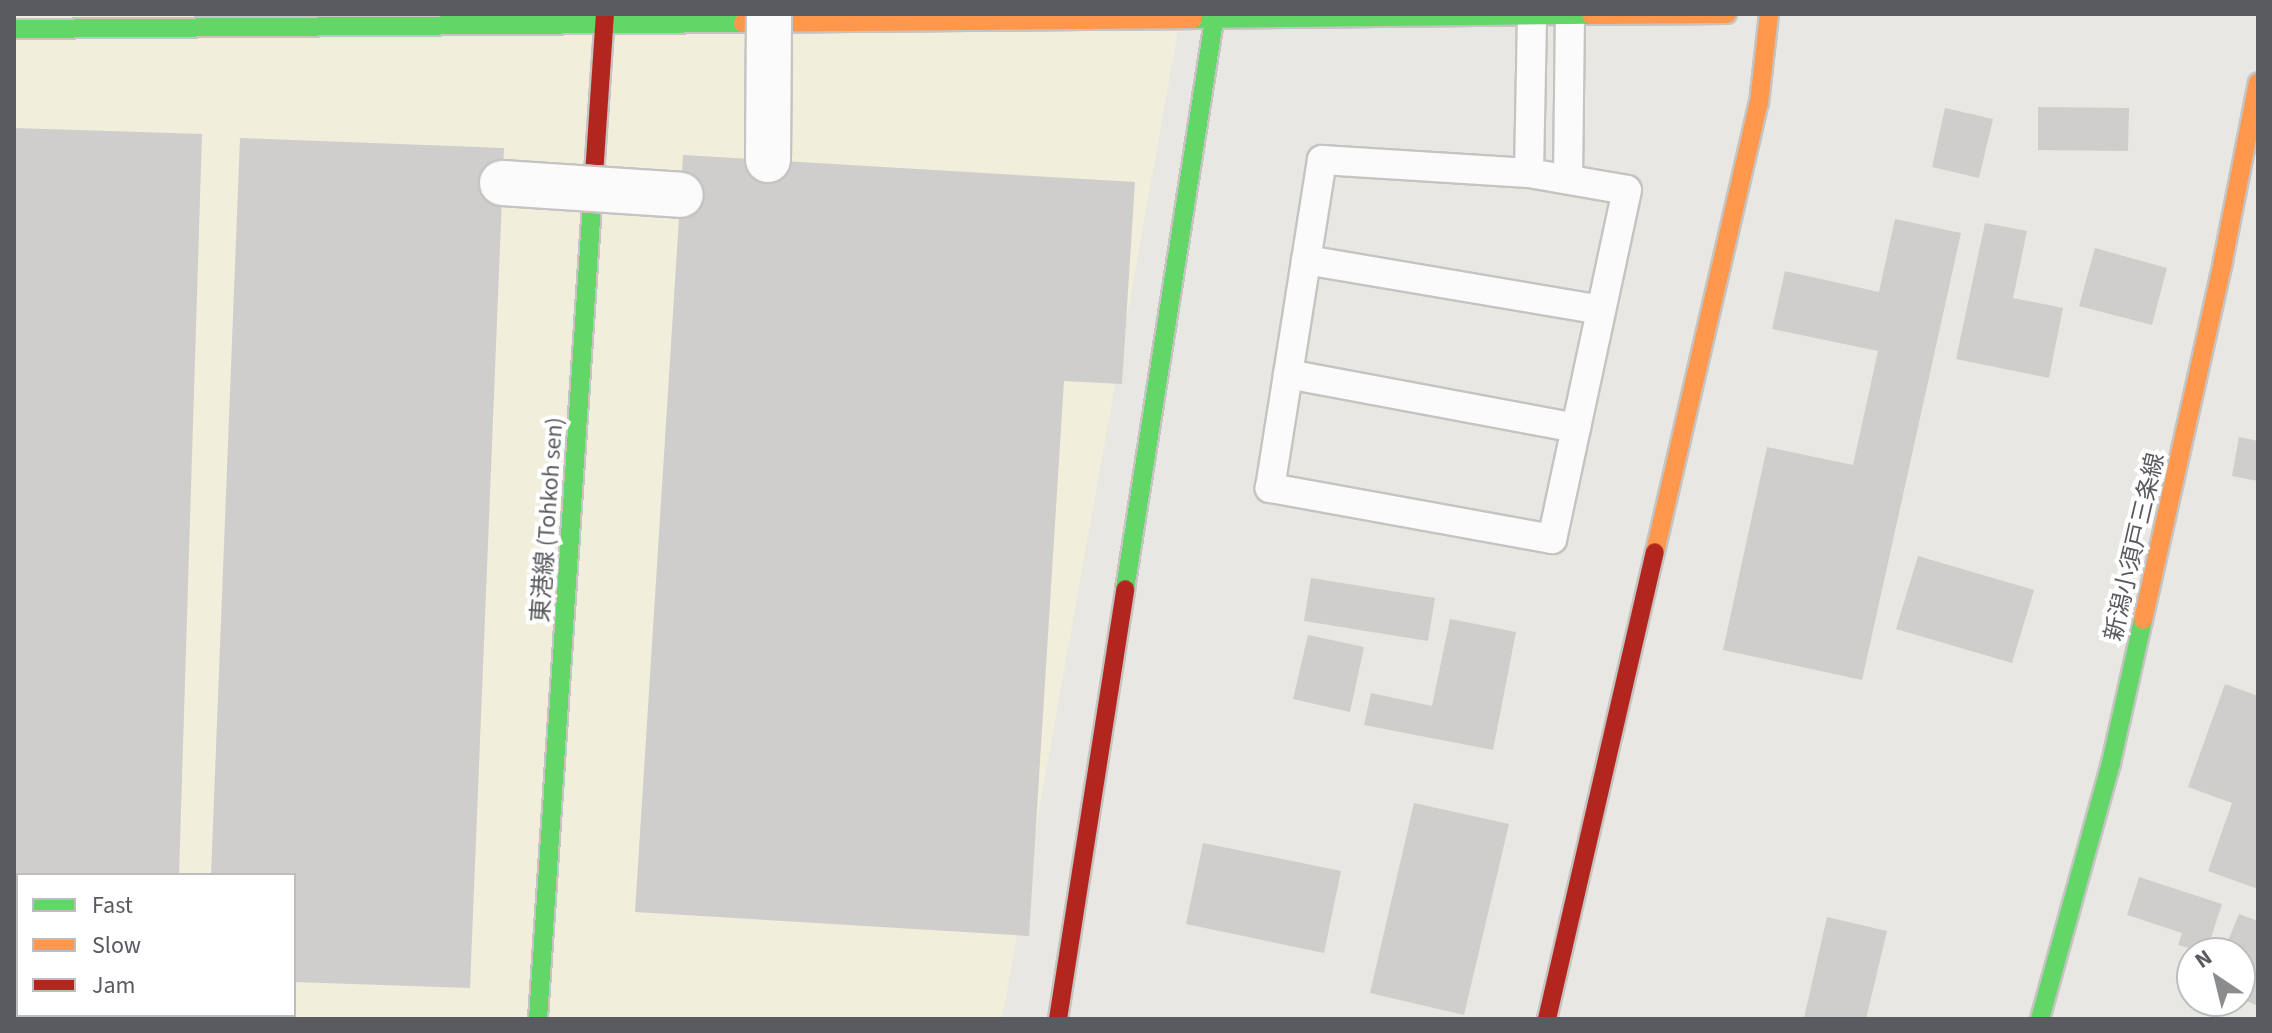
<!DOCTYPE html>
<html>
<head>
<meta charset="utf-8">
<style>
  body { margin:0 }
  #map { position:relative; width:2272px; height:1033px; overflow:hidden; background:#e8e7e2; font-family:"Source Sans 3","Noto Sans JP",sans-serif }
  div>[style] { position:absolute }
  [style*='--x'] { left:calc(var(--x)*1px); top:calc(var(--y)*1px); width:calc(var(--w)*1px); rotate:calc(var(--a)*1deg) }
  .commercial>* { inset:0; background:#f1eedb }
  .building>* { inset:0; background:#cfcecc }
  .roads { filter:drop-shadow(2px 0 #c5c4c3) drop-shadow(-2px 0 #c5c4c3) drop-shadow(0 2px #c5c4c3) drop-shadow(0 -2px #c5c4c3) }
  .lane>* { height:28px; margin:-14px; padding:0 14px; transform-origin:14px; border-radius:14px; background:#fcfbfb }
  .fast>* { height:18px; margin:-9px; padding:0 9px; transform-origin:9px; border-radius:9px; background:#63d668 }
  .slow>* { height:18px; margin:-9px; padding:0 9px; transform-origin:9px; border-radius:9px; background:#ff974d }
  .jam>* { height:18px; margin:-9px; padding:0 9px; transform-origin:9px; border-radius:9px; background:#b3261e }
  .bridges { filter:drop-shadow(2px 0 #c5c4c3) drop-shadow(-2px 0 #c5c4c3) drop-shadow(0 2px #c5c4c3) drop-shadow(0 -2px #c5c4c3) }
  .street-bridge>* { height:44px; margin:-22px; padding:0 22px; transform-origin:22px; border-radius:22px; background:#fcfbfb }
  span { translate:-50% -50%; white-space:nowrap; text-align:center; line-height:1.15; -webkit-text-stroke:8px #fff; paint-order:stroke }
  .street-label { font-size:24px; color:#595b60 }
  .frame { position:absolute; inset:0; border:16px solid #595b60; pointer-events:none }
  .legend { position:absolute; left:16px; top:873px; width:280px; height:144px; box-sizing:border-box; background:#fff; border:2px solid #bdbdbf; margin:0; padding:10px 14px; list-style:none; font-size:24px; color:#595b60 }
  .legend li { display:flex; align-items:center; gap:16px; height:40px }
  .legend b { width:40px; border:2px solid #bdbdbf }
  .north { position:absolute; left:2176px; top:937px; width:80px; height:80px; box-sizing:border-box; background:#fff; border:2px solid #bdbdbf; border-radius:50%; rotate:325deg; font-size:22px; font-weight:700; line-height:32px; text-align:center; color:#595b60 }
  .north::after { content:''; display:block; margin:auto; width:28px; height:36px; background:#8b8c8e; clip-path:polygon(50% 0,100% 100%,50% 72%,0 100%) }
</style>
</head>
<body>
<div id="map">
  <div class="commercial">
    <i style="clip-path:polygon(evenodd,14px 14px,1181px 14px,1002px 1019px,14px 1019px,14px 14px,18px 875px,294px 875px,294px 1015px,18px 1015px,18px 875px)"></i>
  </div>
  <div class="building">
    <i style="clip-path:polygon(2038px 107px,2129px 108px,2128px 151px,2038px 150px)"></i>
    <i style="clip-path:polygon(1945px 108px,1993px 119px,1979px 178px,1932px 167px)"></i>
    <i style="clip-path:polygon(14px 128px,202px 134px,179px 875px,18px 875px,18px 968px,14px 968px)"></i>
    <i style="clip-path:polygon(240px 138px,504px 148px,470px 988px,294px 982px,294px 875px,211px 875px)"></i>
    <i style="clip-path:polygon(683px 155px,1135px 182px,1122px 384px,1064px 381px,1029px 936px,635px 912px)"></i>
    <i style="clip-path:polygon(1895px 219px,1961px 233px,1862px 680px,1723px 650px,1767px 447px,1853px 465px,1878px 351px,1772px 329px,1785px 271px,1879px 292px)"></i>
    <i style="clip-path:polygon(1985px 223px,2027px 231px,2013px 298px,2063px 308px,2049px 378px,1956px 359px)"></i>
    <i style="clip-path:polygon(2095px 248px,2167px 268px,2152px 325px,2079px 306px)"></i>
    <i style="clip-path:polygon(2239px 437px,2258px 441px,2258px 481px,2232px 476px)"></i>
    <i style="clip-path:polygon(1918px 556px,2034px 590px,2012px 663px,1896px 629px)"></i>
    <i style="clip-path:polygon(1311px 578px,1435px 598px,1428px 641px,1304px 621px)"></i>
    <i style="clip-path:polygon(1450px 619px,1516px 632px,1493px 750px,1364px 725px,1371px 693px,1432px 706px)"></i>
    <i style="clip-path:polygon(1308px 635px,1364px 647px,1350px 712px,1293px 699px)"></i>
    <i style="clip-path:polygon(2225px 684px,2258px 696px,2258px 889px,2208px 871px,2232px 803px,2188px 787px)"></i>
    <i style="clip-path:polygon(1414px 803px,1509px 824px,1464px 1015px,1370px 993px)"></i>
    <i style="clip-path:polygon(1203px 843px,1341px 871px,1324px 953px,1186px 924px)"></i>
    <i style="clip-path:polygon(2139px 877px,2222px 904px,2206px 953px,2178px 945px,2182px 933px,2127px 915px)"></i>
    <i style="clip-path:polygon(2239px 914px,2258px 921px,2258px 1006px,2240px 998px,2240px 953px,2223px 953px)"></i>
    <i style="clip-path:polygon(1827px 917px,1887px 931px,1866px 1019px,1804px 1018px)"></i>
  </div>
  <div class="roads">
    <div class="lane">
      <i style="--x:1322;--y:160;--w:207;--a:3.6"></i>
      <i style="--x:1529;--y:173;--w:99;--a:9.8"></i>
      <i style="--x:1627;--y:190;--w:357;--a:102.1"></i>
      <i style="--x:1552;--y:539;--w:287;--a:-169.7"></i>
      <i style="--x:1270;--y:488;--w:332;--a:-81"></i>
      <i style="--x:1529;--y:173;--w:157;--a:-88.9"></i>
      <i style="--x:1568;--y:178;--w:163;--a:-89.3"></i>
      <i style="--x:1306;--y:260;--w:299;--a:9.6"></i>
      <i style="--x:1288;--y:374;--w:293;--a:10.6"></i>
    </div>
    <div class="fast">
      <i style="--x:1193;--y:19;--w:398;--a:-0.6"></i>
      <i style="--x:14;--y:29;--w:729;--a:-0.47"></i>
      <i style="--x:1125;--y:589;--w:582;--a:-81.1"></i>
      <i style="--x:538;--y:1019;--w:817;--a:-86.21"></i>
      <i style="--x:2040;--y:1019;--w:266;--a:-74.5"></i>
      <i style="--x:2111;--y:763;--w:147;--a:-77.4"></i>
    </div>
    <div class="slow">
      <i style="--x:1591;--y:15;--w:136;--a:-0.4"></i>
      <i style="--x:743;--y:23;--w:450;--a:-0.5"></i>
      <i style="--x:1655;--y:552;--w:461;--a:-77"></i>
      <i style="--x:1759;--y:103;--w:90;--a:-83.6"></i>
      <i style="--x:2143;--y:620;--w:368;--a:-77.4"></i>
      <i style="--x:2223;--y:261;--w:182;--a:-78.9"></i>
    </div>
    <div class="jam">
      <i style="--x:592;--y:204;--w:190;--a:-86.1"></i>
      <i style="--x:1058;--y:1019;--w:435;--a:-81.1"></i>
      <i style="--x:1547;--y:1019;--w:479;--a:-77"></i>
    </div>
  </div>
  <div class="bridges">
    <div class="street-bridge">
      <i style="--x:768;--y:160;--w:146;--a:-89.6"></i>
      <i style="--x:502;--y:183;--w:179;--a:3.8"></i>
    </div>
  </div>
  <div class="street-label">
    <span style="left:548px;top:520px;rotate:-86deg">東港線 (Tohkoh sen)</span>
    <span style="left:2135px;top:547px;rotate:-77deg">新潟小須戸三条線</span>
  </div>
  <div class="frame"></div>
  <ul class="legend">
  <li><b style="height:10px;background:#63d668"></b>Fast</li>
  <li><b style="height:10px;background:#ff974d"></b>Slow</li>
  <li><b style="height:10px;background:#b3261e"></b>Jam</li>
  </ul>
  <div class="north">N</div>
</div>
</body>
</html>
